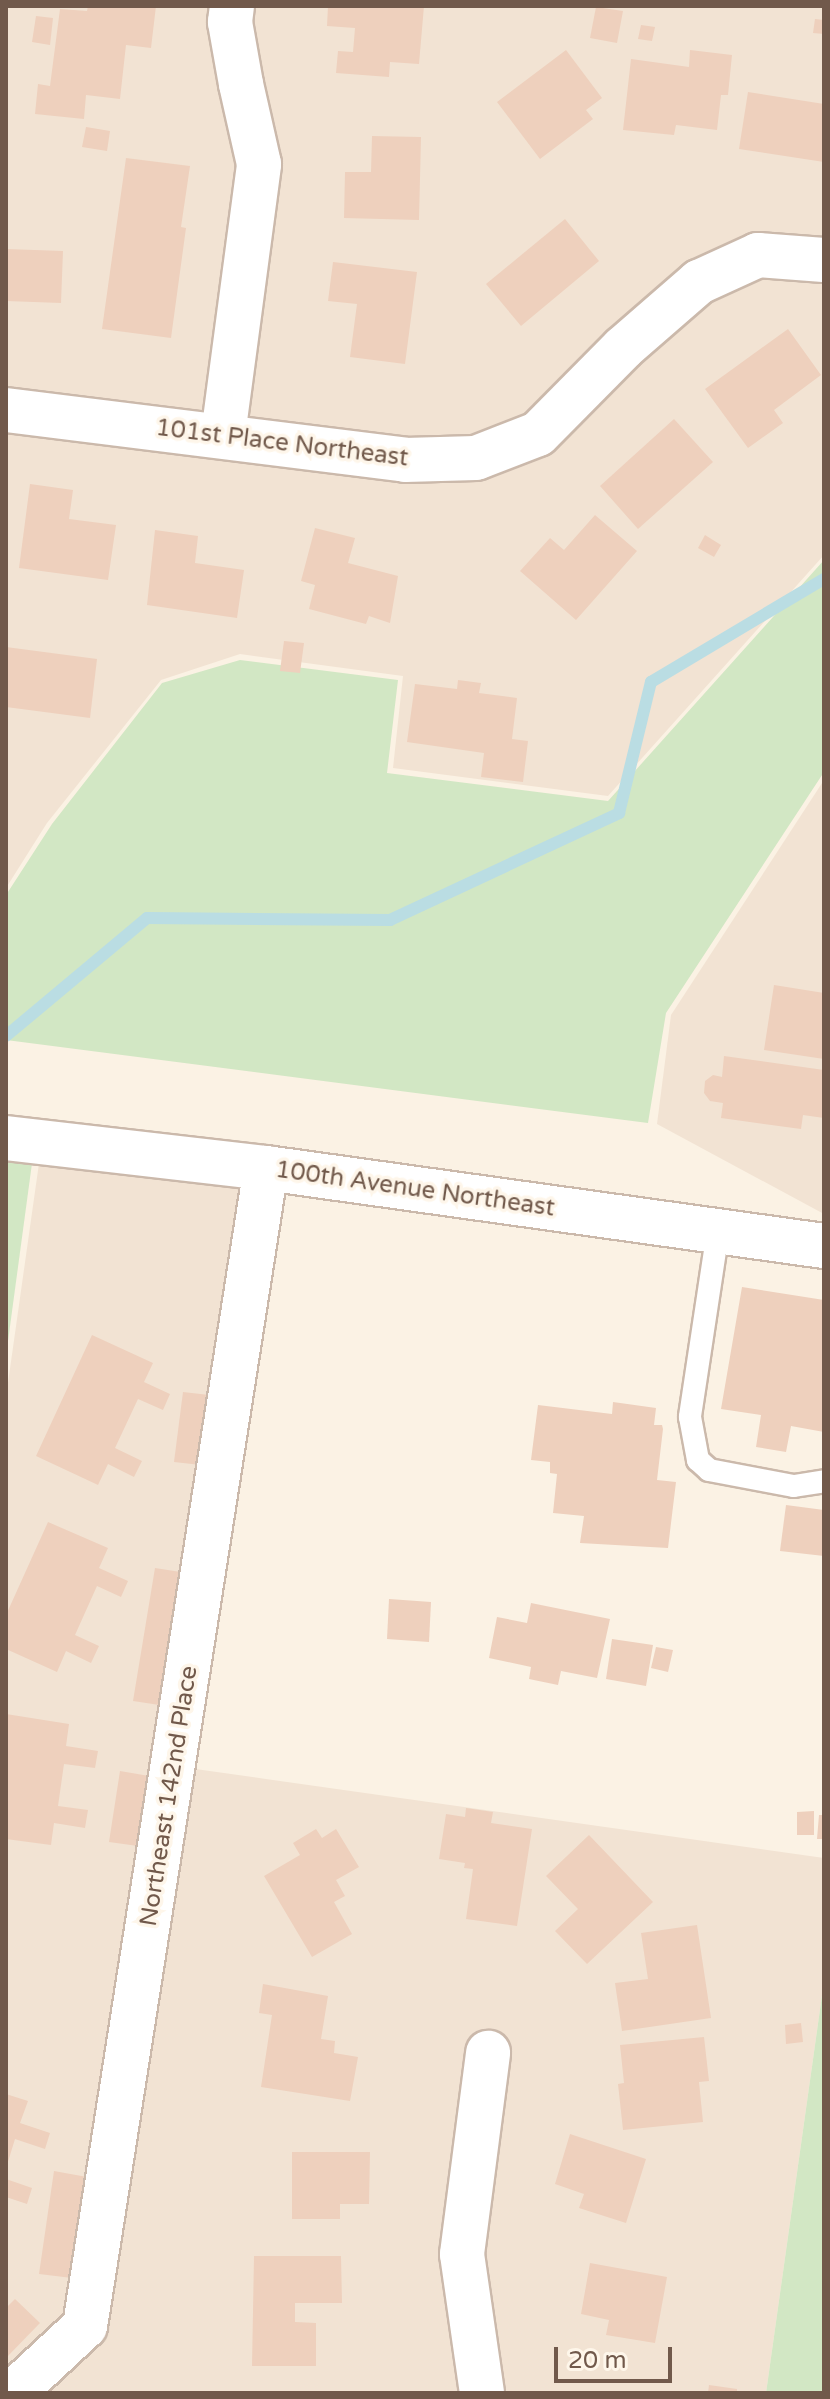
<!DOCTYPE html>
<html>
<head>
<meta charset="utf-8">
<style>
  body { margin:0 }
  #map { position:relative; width:830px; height:2399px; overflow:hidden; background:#fbf2e4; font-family:"Varela Round",sans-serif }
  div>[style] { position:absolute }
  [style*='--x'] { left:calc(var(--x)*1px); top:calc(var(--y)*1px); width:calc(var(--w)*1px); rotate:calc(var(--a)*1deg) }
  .residential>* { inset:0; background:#f2e3d3 }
  .green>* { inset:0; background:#d2e7c4 }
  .stream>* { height:12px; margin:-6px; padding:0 6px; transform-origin:6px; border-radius:6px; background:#badde3 }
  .building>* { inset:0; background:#eed0bd }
  .roads { filter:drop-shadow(2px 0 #cbb9ab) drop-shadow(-2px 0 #cbb9ab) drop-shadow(0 2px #cbb9ab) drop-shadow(0 -2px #cbb9ab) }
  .service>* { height:22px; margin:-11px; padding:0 11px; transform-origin:11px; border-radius:11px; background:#fff }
  .minor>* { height:44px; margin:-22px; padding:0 22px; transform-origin:22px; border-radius:22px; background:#fff }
  .secondary>* { height:44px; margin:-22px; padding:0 22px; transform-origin:22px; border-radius:22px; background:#fff }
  span { translate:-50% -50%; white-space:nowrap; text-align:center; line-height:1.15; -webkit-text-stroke:7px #fef6ea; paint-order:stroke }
  .street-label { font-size:24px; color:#71594b }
  .frame { position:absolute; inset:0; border:8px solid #71594b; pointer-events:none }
  .scale { position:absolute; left:554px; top:2347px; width:118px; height:36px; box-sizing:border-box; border:4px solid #71594b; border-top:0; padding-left:10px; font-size:24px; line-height:28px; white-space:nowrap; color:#71594b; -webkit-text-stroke:6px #fef6ea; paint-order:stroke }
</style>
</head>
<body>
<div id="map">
  <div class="residential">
    <i style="clip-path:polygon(6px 6px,824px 6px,824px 555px,608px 796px,393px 768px,403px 676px,240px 654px,161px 680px,47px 823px,6px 888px)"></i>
    <i style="clip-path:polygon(824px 780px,824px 1214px,657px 1124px,671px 1015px)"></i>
    <i style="clip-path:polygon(42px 1142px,261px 1174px,174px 1766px,824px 1858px,824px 1981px,766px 2393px,6px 2393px,6px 1397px)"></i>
  </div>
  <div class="green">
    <i style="clip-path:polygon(824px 560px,824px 772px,666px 1013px,648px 1123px,6px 1040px,6px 895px,52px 824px,162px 683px,240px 660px,398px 680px,387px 773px,608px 801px)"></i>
    <i style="clip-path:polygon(6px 1138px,35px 1141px,6px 1356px)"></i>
    <i style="clip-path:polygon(824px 1981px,824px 2393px,766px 2393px)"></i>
  </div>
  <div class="stream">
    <i style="--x:6;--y:1036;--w:184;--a:-39.9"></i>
    <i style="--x:147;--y:918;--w:243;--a:0.5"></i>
    <i style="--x:390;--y:920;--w:253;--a:-25"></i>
    <i style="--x:619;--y:813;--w:135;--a:-76.3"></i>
    <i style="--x:651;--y:682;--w:201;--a:-30.8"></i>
  </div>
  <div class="building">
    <i style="clip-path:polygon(88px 6px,156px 6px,151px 48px,126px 45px,120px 99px,86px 95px,84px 119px,35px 114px,38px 84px,50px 86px,60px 9px,87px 11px)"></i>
    <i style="clip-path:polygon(328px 6px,424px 6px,419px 64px,390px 62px,389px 77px,336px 73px,338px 51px,353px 52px,355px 28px,327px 26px)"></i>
    <i style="clip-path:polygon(596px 7px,623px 11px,617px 43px,590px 38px)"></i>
    <i style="clip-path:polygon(36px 16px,53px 18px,50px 45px,32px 42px)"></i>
    <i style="clip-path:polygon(815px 19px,824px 20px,824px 34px,813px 33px)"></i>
    <i style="clip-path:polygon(641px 25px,655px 27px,652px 41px,638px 39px)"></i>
    <i style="clip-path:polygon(566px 50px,602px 98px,586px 110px,593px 119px,540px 159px,497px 102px)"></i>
    <i style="clip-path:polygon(690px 50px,732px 55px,728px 95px,721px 95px,717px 130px,676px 125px,674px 135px,623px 130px,631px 59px,689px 67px)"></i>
    <i style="clip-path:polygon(748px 92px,824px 104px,824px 162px,739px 149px)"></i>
    <i style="clip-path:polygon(86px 127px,110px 131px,107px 151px,82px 147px)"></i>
    <i style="clip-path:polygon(372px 136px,421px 137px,419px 220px,344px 218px,345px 172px,371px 172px)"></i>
    <i style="clip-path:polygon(126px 158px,190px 166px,181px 227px,186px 228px,171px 338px,102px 329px)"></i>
    <i style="clip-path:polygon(565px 219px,599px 261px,521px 326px,486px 284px)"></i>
    <i style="clip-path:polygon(6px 249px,63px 251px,61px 303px,6px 301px)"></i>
    <i style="clip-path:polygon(333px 262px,417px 272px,405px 364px,350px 357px,357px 304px,328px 301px)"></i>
    <i style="clip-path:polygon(788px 329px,821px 375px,774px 410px,783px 423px,748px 448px,705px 389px)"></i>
    <i style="clip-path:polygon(674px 419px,713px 462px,638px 529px,600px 486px)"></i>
    <i style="clip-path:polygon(30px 484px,73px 490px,69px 519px,116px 525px,108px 580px,19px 568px)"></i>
    <i style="clip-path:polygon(595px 515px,637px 551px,576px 620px,520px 571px,550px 538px,564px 550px)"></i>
    <i style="clip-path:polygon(315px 528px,355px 538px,348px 563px,398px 576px,390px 623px,369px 616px,366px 624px,309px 609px,315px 585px,301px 581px)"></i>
    <i style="clip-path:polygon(155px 530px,198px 536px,195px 563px,244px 570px,237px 618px,147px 605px)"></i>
    <i style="clip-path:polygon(705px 535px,721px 545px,714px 557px,698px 548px)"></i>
    <i style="clip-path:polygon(284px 641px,304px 643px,300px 673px,280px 671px)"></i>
    <i style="clip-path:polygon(6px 647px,97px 659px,90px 718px,6px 707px)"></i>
    <i style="clip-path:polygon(458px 680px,481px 683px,479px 693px,517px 698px,512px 739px,528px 741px,523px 782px,481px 777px,484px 753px,407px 742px,415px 684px,457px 689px)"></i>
    <i style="clip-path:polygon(774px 985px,824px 993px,824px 1059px,764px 1050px)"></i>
    <i style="clip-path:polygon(724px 1056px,824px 1070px,824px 1118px,803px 1115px,801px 1129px,721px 1118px,723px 1103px,710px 1101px,704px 1093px,705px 1081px,713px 1075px,722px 1077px)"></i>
    <i style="clip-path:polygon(742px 1287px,824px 1300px,824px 1432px,791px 1426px,786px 1452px,756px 1447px,761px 1415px,721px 1409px)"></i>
    <i style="clip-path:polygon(92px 1335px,153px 1363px,144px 1382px,170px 1394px,163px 1410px,138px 1399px,115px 1448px,142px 1461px,134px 1477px,108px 1464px,98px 1485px,36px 1456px)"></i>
    <i style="clip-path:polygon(183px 1392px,218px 1396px,210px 1466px,174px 1462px)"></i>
    <i style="clip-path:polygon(613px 1402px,656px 1408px,654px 1425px,662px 1425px,663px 1429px,657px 1480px,676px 1482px,668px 1548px,580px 1543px,584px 1516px,553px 1513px,557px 1474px,550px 1473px,550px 1462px,531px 1460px,538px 1405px,612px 1414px)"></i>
    <i style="clip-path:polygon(786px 1505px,824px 1510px,824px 1556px,780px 1551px)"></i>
    <i style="clip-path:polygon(48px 1522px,108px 1548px,99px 1568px,128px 1581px,121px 1597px,97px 1586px,75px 1635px,99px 1646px,91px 1663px,66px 1651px,57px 1672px,6px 1649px,6px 1615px)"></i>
    <i style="clip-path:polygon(155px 1568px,187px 1573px,166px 1706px,133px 1701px)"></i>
    <i style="clip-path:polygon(389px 1599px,431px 1602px,429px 1642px,387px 1639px)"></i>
    <i style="clip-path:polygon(531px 1603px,610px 1619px,597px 1678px,561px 1671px,558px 1685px,529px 1679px,531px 1667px,489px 1658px,497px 1617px,527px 1623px)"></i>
    <i style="clip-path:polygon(612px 1639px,653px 1645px,646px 1686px,606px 1679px)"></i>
    <i style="clip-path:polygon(656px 1647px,673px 1650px,668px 1672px,651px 1668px)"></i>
    <i style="clip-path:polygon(6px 1714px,69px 1724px,66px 1746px,98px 1751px,95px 1768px,64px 1764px,58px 1806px,88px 1810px,85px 1828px,54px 1823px,51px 1845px,6px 1839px)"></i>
    <i style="clip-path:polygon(120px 1771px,155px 1777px,145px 1847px,109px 1842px)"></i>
    <i style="clip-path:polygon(466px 1808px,493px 1812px,491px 1823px,532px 1829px,517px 1926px,466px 1919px,473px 1869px,464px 1868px,465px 1863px,439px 1859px,446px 1814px,465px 1817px)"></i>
    <i style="clip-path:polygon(814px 1811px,814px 1835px,797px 1835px,797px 1812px)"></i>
    <i style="clip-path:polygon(819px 1815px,824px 1815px,824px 1839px,817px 1839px)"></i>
    <i style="clip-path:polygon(316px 1829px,322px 1838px,336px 1829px,359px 1867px,336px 1880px,345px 1896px,334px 1902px,352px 1934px,312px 1957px,264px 1876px,300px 1855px,293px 1843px)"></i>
    <i style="clip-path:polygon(589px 1835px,653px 1902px,587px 1964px,555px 1931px,578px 1909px,546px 1876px)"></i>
    <i style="clip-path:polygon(697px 1925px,711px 2018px,622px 2031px,615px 1983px,648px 1979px,641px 1933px)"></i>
    <i style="clip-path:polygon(263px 1984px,328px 1996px,321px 2039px,335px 2041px,334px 2053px,358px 2057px,350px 2101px,261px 2087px,272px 2015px,259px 2013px)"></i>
    <i style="clip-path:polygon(801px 2023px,803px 2042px,786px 2044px,785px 2025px)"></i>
    <i style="clip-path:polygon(704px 2037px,709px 2081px,699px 2082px,703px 2122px,623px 2130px,618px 2084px,624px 2083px,620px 2045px)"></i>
    <i style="clip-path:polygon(6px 2094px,28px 2101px,20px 2123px,50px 2133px,45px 2149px,15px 2139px,7px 2165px)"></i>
    <i style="clip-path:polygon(570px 2134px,646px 2159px,626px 2223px,579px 2208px,584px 2194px,555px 2184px)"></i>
    <i style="clip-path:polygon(292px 2152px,370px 2152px,369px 2204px,340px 2204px,340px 2219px,292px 2219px)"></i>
    <i style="clip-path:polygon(54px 2171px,87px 2177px,72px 2278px,39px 2274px)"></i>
    <i style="clip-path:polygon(6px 2179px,32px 2188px,27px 2204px,6px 2197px)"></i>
    <i style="clip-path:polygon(254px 2256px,341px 2256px,342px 2303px,295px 2303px,295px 2322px,316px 2323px,316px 2366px,252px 2366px)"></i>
    <i style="clip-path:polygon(590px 2263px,667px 2277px,655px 2343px,606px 2335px,609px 2320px,581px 2314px)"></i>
    <i style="clip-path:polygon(15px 2299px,40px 2323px,6px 2358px,6px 2308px)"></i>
    <i style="clip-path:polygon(709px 2385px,737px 2389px,737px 2393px,708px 2393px)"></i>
  </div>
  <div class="roads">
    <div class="service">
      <i style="--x:718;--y:1231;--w:188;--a:98.6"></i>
      <i style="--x:690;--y:1417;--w:44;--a:79.5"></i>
      <i style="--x:698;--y:1460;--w:15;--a:42"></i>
      <i style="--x:709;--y:1470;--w:86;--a:10.7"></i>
      <i style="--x:794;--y:1486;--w:30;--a:-9"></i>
    </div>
    <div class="minor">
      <i style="--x:6;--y:410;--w:402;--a:7.1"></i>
      <i style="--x:405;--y:460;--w:71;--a:-1.6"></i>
      <i style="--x:476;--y:458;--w:66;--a:-21.2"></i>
      <i style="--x:538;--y:434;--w:121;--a:-45.3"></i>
      <i style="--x:623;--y:348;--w:101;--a:-41"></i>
      <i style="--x:699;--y:282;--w:65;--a:-24.6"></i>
      <i style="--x:758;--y:255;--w:66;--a:4.3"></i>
      <i style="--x:223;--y:435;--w:273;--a:-82.4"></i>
      <i style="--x:259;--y:164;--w:82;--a:-102.7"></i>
      <i style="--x:241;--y:84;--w:63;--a:-100.1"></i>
      <i style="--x:230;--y:22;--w:16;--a:-83"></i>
      <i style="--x:13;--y:2393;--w:98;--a:-42.9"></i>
      <i style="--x:85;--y:2326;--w:1172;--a:-81.12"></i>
      <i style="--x:482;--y:2393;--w:140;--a:-98.2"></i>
      <i style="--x:462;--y:2254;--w:203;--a:-82.6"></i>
    </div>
    <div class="secondary">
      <i style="--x:6;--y:1138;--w:262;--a:6.6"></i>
      <i style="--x:266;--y:1168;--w:563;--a:7.96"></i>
    </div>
  </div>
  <div class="street-label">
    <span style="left:282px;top:443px;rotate:7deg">101st Place Northeast</span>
    <span style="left:415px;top:1189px;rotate:8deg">100th Avenue Northeast</span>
    <span style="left:169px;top:1796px;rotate:-81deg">Northeast 142nd Place</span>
  </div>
  <div class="frame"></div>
  <div class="scale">20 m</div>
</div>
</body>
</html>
